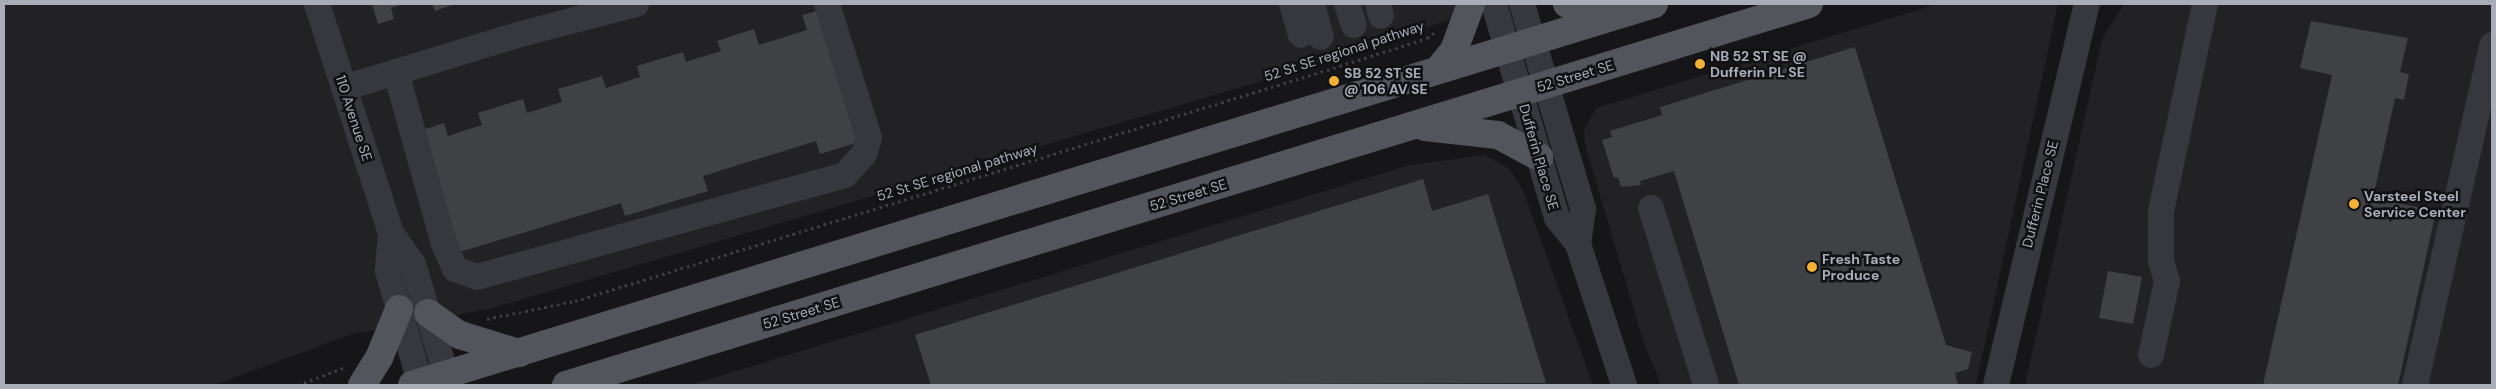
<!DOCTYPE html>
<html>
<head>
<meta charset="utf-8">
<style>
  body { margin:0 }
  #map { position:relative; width:2496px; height:389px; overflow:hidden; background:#161618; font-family:"DM Sans",sans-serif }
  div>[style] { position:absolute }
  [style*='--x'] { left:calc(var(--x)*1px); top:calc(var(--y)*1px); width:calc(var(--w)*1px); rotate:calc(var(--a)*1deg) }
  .built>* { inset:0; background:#222225 }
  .building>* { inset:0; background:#404145 }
  .path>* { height:3px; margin-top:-1.5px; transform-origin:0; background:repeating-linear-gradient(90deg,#3d3f44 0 2.5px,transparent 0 6.5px) }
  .minor>* { height:26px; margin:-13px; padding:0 13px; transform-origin:13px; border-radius:13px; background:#37383d }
  .major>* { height:28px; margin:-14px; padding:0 14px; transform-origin:14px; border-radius:14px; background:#53555c }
  .dots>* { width:14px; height:14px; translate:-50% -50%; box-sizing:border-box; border:2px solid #111113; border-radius:50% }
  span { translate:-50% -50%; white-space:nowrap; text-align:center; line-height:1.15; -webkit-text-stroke:5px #111113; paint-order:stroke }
  .street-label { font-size:14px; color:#a8adb8 }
  .poi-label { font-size:14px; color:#a8adb8; font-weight:700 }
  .left { translate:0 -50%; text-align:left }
  .frame { position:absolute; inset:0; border:5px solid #a8adb8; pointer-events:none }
</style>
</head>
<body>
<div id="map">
  <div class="built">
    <i style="clip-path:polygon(4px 4px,1498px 4px,1279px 76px,489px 309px,352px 334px,214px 385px,4px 385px)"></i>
    <i style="clip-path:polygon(1937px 4px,2058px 4px,1976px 385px,1661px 385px,1643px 340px,1585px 145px,1584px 130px,1596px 108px)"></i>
    <i style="clip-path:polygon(2124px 4px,2492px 4px,2492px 385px,2025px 385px,2102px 39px)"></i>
    <i style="clip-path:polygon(1484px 155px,1508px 167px,1523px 190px,1593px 385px,690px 385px,1410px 165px)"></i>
  </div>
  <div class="building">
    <i style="clip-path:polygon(372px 4px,403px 4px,391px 8px,394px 19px,378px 24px)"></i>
    <i style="clip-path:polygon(432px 4px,455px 4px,435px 11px)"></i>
    <i style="clip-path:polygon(821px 10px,862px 141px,820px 154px,816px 141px,703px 176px,708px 191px,625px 216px,621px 203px,460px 252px,423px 130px,444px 123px,448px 136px,482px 125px,478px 113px,523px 99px,527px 113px,562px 102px,558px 89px,602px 76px,606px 88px,640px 77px,637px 66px,683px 52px,686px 62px,721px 51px,717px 41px,754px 29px,759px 45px,807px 30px,802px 15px)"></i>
    <i style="clip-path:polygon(2311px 21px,2408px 38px,2400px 72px,2409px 74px,2404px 100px,2395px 98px,2373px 198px,2436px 211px,2398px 385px,2263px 385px,2332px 75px,2300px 68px)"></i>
    <i style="clip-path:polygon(1855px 47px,1946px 345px,1972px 352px,1968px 369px,1955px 373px,1958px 385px,1739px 385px,1674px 171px,1640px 181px,1641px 185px,1621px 187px,1618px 177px,1614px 178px,1602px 140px,1612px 137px,1610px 131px,1662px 115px,1660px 107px)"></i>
    <i style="clip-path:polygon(1423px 179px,1432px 211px,1488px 194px,1546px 383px,931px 385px,915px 335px)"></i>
    <i style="clip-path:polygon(2108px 271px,2142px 277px,2133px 324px,2099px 318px)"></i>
  </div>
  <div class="path">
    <i style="--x:487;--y:319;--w:90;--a:-11.6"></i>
    <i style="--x:575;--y:301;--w:787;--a:-17.08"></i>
    <i style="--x:1327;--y:70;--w:105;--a:-17.7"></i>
    <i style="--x:1427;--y:38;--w:12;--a:-35"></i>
    <i style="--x:298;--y:385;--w:51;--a:-20.6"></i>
  </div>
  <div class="minor">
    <i style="--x:317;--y:4;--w:241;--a:72.1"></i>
    <i style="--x:391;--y:233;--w:38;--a:55"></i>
    <i style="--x:413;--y:264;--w:126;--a:73.4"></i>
    <i style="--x:1292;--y:4;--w:32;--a:74"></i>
    <i style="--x:1312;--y:4;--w:34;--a:75"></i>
    <i style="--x:1347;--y:4;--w:22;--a:72"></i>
    <i style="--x:1378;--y:4;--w:12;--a:76"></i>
    <i style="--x:1494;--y:4;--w:223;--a:73.6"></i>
    <i style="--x:1557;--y:218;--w:33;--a:51"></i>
    <i style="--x:1578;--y:244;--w:148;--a:71.9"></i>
    <i style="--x:1522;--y:4;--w:214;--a:73.4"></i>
    <i style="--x:1583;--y:209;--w:35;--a:98"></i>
    <i style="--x:396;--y:72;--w:179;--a:74.4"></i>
    <i style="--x:444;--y:244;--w:27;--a:66"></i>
    <i style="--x:455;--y:269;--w:23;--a:20"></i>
    <i style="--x:477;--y:277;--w:382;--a:-15.5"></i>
    <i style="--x:845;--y:175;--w:28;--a:-48"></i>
    <i style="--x:864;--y:154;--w:17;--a:-73"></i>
    <i style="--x:869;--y:138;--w:140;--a:-107.4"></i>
    <i style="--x:344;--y:88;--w:185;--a:-17"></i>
    <i style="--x:521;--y:34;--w:119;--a:-14.6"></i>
    <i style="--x:1651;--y:208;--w:185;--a:72.7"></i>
    <i style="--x:391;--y:233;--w:38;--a:95"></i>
    <i style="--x:388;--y:271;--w:119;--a:73.9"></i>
    <i style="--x:2151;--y:355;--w:76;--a:-77.8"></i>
    <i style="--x:2167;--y:281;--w:21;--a:-107"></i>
    <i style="--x:2161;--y:261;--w:50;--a:-90"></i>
    <i style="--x:2161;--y:211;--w:212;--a:-78"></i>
    <i style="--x:1996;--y:385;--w:392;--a:-76.6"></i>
    <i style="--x:2415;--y:385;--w:349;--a:-77.2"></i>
  </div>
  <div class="major">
    <i style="--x:1567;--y:4;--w:50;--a:4.6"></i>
    <i style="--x:1438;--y:70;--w:26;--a:-51"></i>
    <i style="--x:1454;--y:50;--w:49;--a:-69.7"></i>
    <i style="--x:1425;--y:127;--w:73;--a:6.3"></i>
    <i style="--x:1498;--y:135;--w:47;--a:28.2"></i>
    <i style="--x:428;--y:313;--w:39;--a:35"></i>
    <i style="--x:460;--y:335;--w:62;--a:17"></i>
    <i style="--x:362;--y:385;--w:32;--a:-58"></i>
    <i style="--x:379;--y:358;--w:53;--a:-67.8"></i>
    <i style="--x:412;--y:385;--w:1299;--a:-17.05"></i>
    <i style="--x:566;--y:385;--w:1300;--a:-17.04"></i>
  </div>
  <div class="dots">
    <i style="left:1700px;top:64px;background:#f2b134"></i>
    <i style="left:1334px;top:81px;background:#f2b134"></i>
    <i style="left:2354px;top:204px;background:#f2b134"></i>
    <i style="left:1812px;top:267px;background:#f2b134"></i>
  </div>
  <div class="street-label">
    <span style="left:1344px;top:51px;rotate:-18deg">52 St SE regional pathway</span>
    <span style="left:1575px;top:76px;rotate:-17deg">52 Street SE</span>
    <span style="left:354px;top:118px;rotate:72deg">110 Avenue SE</span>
    <span style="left:1539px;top:157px;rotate:74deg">Dufferin Place SE</span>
    <span style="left:957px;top:172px;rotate:-17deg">52 St SE regional pathway</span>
    <span style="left:2040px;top:194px;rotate:-76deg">Dufferin Place SE</span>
    <span style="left:1188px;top:195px;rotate:-17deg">52 Street SE</span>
    <span style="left:801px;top:313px;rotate:-17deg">52 Street SE</span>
  </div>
  <div class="poi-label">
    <span class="left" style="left:1710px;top:64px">NB 52 ST SE @<br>Dufferin PL SE</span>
    <span class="left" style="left:1344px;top:81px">SB 52 ST SE<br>@ 106 AV SE</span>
    <span class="left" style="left:2364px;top:204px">Varsteel Steel<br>Service Center</span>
    <span class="left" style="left:1822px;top:267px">Fresh Taste<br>Produce</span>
  </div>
  <div class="frame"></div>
</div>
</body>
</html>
